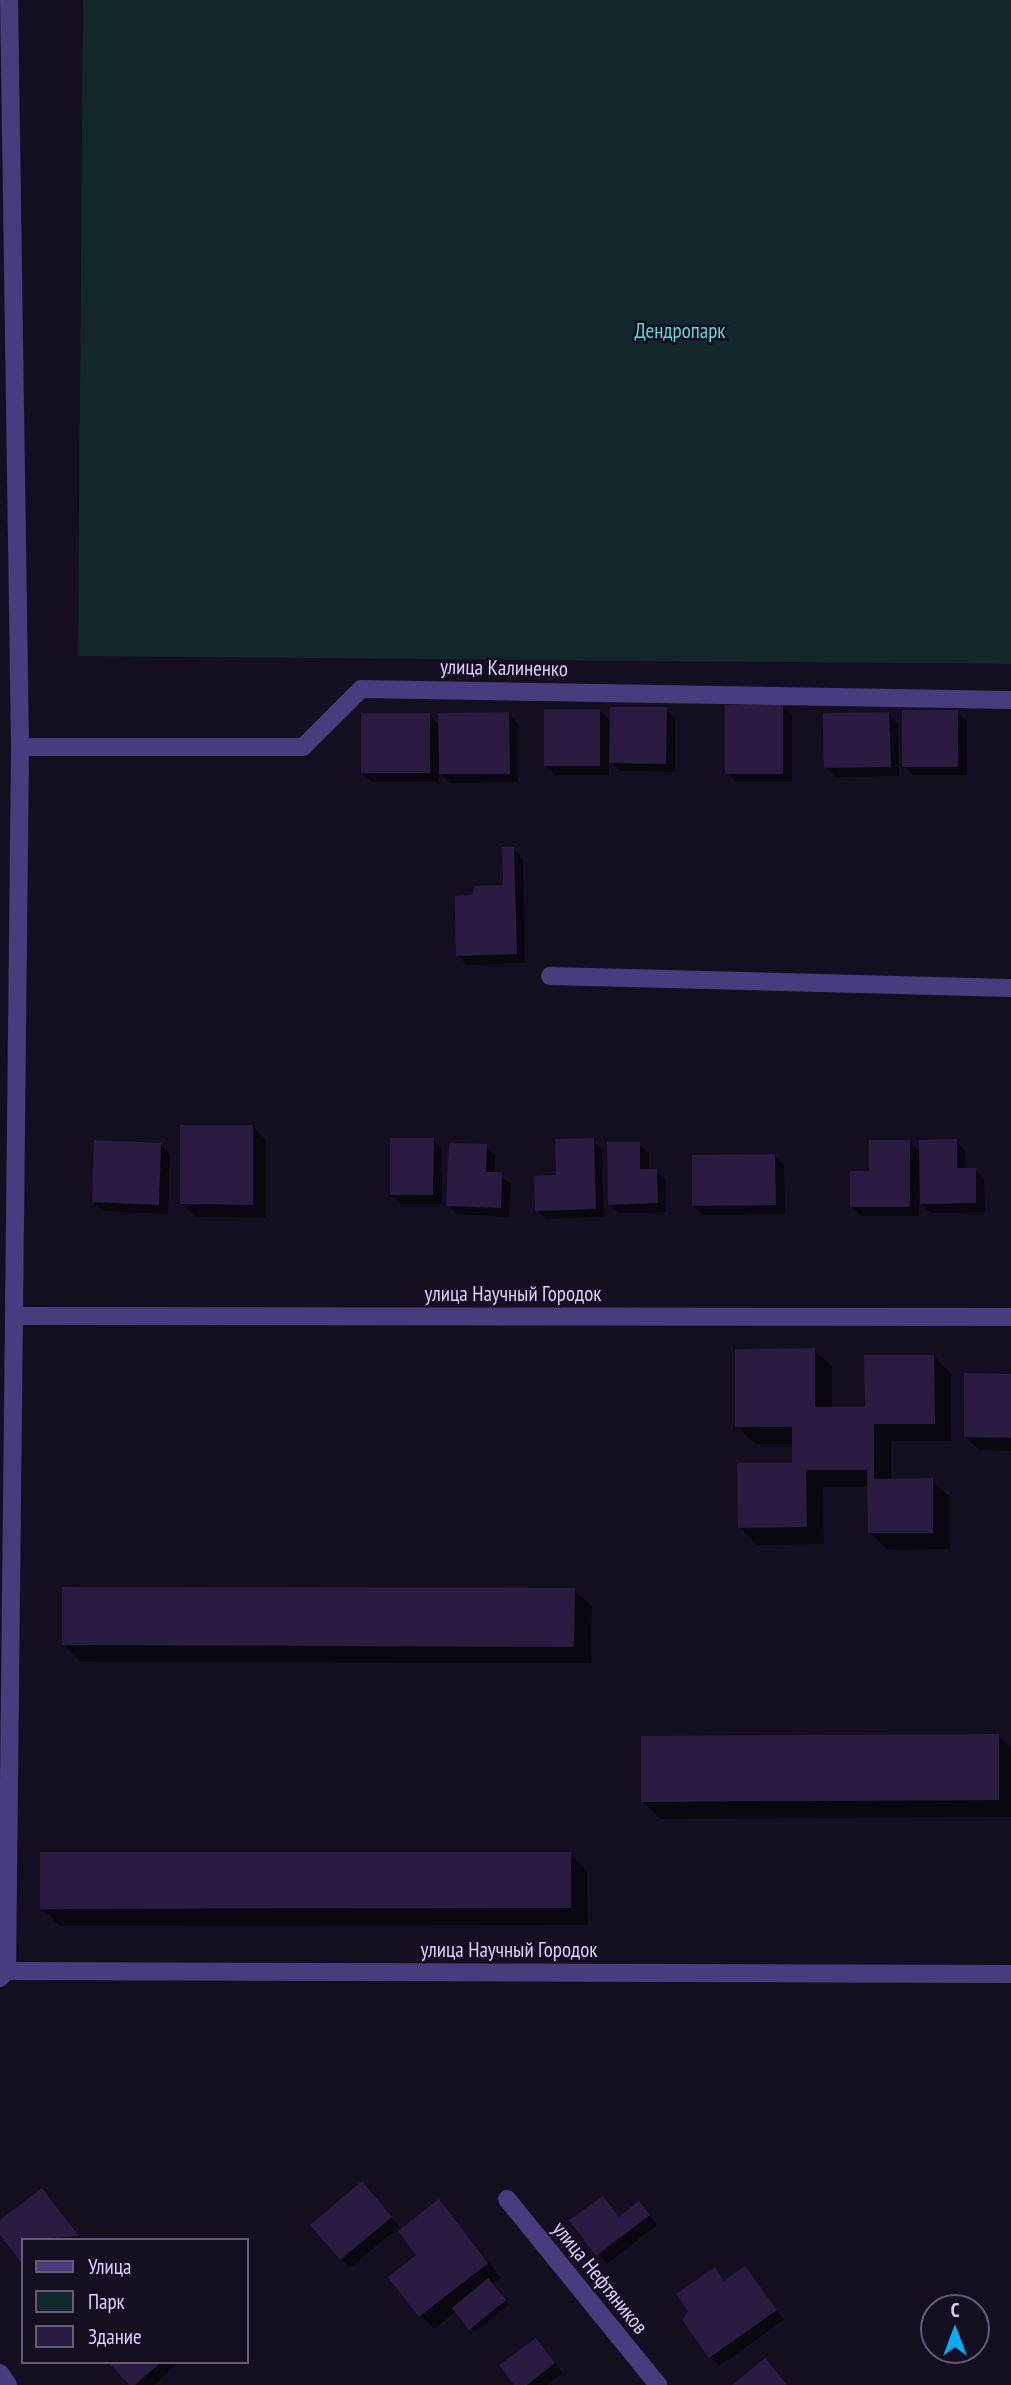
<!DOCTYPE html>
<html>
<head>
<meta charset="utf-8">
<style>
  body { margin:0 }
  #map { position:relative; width:1011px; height:2385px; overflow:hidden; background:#150e21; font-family:"PT Sans Narrow",sans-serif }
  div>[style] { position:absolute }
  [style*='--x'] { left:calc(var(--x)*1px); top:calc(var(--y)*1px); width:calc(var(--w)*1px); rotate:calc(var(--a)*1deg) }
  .green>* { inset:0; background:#11272b }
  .shadow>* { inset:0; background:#0007 }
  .building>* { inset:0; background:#2a1b41 }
  .minor>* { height:18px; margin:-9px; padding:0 9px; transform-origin:9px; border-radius:9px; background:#4a3a7e }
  span { translate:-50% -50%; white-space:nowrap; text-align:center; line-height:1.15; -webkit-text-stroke:5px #150e21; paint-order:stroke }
  .park-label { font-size:21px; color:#5edbd4 }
  .street-label { font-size:21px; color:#decffd }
  .legend { position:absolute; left:21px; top:2238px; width:228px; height:126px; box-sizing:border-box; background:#150e21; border:2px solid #655b79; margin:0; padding:9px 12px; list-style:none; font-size:21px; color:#decffd }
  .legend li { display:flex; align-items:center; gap:14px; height:35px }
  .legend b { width:35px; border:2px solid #655b79 }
  .north { position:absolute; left:920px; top:2294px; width:70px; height:70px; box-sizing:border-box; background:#150e21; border:2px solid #655b79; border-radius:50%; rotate:0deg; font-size:19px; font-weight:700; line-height:28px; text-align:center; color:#decffd }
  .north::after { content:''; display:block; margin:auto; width:24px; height:32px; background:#08acf1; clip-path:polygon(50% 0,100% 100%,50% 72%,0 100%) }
</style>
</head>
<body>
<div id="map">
  <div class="green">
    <i style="clip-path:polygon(83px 0,1011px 0,1011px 664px,78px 656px)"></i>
  </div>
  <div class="shadow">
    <i style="clip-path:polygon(783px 707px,792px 716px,792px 782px,736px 782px,727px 773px)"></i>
    <i style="clip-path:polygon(666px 709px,675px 718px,675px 772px,620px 771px,609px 760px,609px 775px,555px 775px,545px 766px,599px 710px,611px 722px)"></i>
    <i style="clip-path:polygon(957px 712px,967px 721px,967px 775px,913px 775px,903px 766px)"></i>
    <i style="clip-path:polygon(429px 714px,440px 726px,509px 714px,518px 723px,518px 782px,450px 783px,438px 771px,438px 782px,372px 782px,363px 773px)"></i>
    <i style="clip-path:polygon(889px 714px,898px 723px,899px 776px,835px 777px,826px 767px)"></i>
    <i style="clip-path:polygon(513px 849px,523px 858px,525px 963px,467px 965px,458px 955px,473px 897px,505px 887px)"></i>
    <i style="clip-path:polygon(253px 1126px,266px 1140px,266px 1218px,195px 1217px,182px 1203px)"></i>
    <i style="clip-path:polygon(433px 1139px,442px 1149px,442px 1204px,401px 1204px,391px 1195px)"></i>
    <i style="clip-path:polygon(593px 1140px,602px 1149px,604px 1217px,546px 1219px,536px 1210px,558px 1177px)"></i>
    <i style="clip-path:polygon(956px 1141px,965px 1150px,966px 1169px,975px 1169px,984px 1179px,985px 1212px,931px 1213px,919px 1201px,919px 1216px,861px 1216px,852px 1206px,870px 1172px,910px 1142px,921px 1153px)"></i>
    <i style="clip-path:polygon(639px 1144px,649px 1153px,649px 1171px,657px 1171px,666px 1180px,666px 1212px,619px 1213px,609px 1204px)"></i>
    <i style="clip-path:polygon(161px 1145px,170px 1154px,168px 1214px,103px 1211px,93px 1202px)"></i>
    <i style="clip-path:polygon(486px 1146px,495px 1155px,495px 1174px,511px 1183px,509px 1217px,457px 1214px,448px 1205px)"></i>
    <i style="clip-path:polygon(775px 1156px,784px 1165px,785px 1214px,703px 1215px,694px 1206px)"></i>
    <i style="clip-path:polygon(814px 1350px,832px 1367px,832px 1409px,866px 1409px,934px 1356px,951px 1374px,951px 1441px,891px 1441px,891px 1480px,932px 1480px,950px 1497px,950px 1549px,887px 1550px,869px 1532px,869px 1487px,823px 1487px,824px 1544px,757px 1545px,740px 1527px,794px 1465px,794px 1444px,755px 1444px,737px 1426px)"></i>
    <i style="clip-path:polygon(1011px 1376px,1011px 1451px,979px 1450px,965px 1437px)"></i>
    <i style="clip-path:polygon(574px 1590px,592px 1607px,591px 1663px,81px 1662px,64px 1645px)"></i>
    <i style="clip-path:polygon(998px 1735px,1011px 1748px,1011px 1817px,660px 1819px,643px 1802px)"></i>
    <i style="clip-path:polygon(570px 1853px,587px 1871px,588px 1925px,60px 1926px,42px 1908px)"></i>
    <i style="clip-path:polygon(42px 2190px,51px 2199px,82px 2240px,23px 2240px,0 2232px,0 2222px)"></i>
    <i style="clip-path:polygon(371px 2193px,402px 2230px,439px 2201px,501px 2278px,492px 2284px,509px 2305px,474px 2332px,457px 2311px,434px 2329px,420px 2315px,419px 2255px,398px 2228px,350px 2268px,341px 2259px)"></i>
    <i style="clip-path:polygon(603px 2198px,620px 2218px,648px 2213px,657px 2225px,607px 2264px,572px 2221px)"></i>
    <i style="clip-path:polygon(745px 2268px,784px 2320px,719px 2366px,710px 2357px,714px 2269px,726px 2282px)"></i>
    <i style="clip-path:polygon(536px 2340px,563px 2373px,547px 2385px,516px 2385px)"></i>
    <i style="clip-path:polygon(113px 2362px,175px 2362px,177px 2364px,154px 2385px,131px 2385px)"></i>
  </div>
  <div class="building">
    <i style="clip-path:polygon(725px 705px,783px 705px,783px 774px,725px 774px)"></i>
    <i style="clip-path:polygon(610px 707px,667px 707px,666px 764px,609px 763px)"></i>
    <i style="clip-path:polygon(544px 709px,600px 709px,600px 766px,544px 766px)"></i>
    <i style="clip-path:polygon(902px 710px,958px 710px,958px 767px,902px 767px)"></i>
    <i style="clip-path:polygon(509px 712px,510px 774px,439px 774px,438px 713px)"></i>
    <i style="clip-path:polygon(889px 712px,891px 767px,824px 768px,823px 713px)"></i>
    <i style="clip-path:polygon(361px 713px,430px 713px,430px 773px,361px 773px)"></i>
    <i style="clip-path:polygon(502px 847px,514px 847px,517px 954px,456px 956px,455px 896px,472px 895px,475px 886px,503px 885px)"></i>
    <i style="clip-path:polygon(180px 1125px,253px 1125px,253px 1205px,180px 1204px)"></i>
    <i style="clip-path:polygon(390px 1138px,434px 1138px,433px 1195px,390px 1195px)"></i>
    <i style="clip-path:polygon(594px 1138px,596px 1209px,535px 1211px,534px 1176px,556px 1175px,555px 1139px)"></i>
    <i style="clip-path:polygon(957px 1139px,957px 1168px,976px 1168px,976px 1203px,920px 1204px,919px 1140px)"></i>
    <i style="clip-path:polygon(94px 1140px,161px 1143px,159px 1205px,92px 1202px)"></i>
    <i style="clip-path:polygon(869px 1140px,910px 1140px,910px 1207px,850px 1207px,850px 1171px,869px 1171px)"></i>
    <i style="clip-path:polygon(607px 1142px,640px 1142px,640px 1169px,657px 1169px,658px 1203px,608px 1205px)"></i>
    <i style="clip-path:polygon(449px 1143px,487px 1144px,486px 1172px,502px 1172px,501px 1208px,446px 1206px)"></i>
    <i style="clip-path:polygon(775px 1154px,776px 1205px,692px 1206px,692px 1155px)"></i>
    <i style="clip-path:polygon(815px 1348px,815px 1407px,865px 1407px,864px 1355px,934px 1355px,935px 1424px,874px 1424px,874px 1479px,933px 1478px,933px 1533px,868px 1533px,867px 1470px,806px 1470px,807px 1527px,738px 1528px,737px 1463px,792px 1463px,792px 1427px,735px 1427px,735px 1349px)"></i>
    <i style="clip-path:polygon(964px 1373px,1011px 1374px,1011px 1438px,964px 1437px)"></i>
    <i style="clip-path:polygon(62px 1587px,575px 1588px,574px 1647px,62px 1645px)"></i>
    <i style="clip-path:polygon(999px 1734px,999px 1800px,641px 1802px,641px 1736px)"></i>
    <i style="clip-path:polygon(40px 1852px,571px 1852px,571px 1908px,40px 1909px)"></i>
    <i style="clip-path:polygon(362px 2181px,392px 2217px,340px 2260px,310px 2225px)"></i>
    <i style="clip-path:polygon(42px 2188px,79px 2236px,23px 2240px,23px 2265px,0 2235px,0 2220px)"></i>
    <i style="clip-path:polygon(603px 2196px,619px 2217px,639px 2201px,650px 2215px,596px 2256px,569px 2220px)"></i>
    <i style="clip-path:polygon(439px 2199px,488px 2263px,419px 2317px,388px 2277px,416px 2255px,398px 2231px)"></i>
    <i style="clip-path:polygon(745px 2266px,777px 2310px,709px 2358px,682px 2320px,688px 2311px,676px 2294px,715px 2267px,724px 2281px)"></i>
    <i style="clip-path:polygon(488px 2278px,506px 2300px,469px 2330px,452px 2308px)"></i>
    <i style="clip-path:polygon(536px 2338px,555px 2363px,527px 2385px,514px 2385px,499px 2365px)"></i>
    <i style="clip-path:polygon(765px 2358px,787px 2385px,732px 2385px)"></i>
    <i style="clip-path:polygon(108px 2362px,161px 2362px,135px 2385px,129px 2385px)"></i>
  </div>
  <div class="minor">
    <i style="--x:20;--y:747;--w:283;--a:0"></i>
    <i style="--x:303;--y:747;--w:82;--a:-45"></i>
    <i style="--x:361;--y:689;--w:650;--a:0.97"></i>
    <i style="--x:550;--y:976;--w:461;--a:1.5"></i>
    <i style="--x:14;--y:1316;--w:997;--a:0.06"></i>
    <i style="--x:7;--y:1971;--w:1004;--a:0.17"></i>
    <i style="--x:0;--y:1978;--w:10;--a:-45"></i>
    <i style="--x:7;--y:1971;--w:1224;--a:-89.39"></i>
    <i style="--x:20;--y:747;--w:747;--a:-90.84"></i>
    <i style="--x:507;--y:2199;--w:240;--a:50.9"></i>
    <i style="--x:0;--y:2373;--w:14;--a:56"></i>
  </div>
  <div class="park-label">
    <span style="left:680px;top:331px">Дендропарк</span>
  </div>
  <div class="street-label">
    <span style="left:504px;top:668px;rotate:1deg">улица Калиненко</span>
    <span style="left:513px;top:1294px">улица Научный Городок</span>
    <span style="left:509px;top:1950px">улица Научный Городок</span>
    <span style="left:600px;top:2278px;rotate:51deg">улица Нефтяников</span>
  </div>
  <ul class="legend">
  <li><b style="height:9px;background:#4a3a7e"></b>Улица</li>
  <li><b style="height:19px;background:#11272b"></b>Парк</li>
  <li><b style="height:19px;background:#2a1b41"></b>Здание</li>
  </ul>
  <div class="north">С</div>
</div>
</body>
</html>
